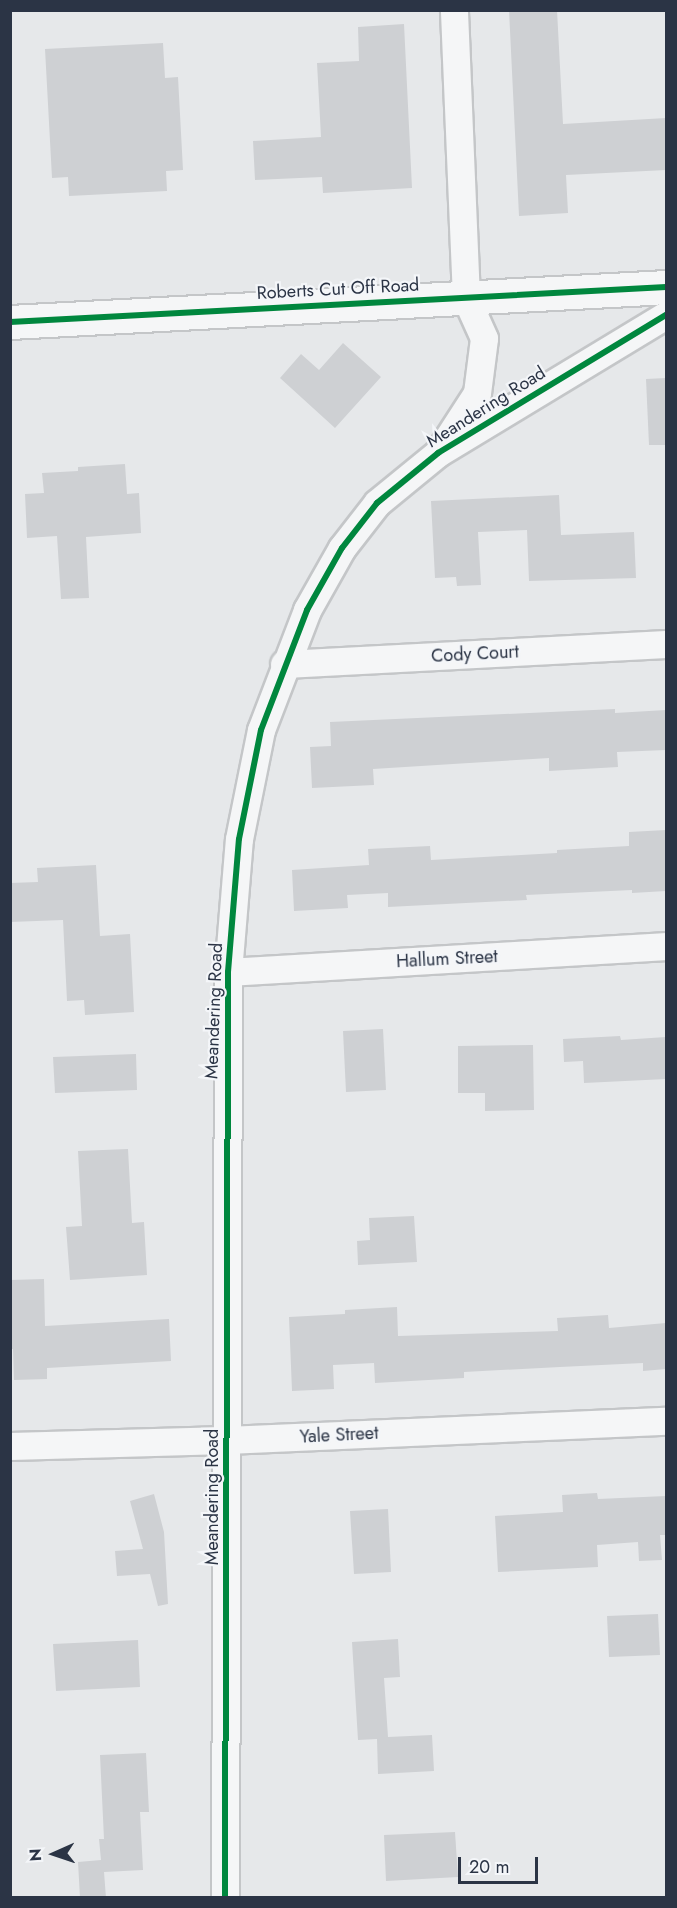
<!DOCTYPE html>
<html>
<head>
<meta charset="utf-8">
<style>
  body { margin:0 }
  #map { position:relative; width:677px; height:1908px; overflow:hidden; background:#e6e8ea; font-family:Jost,sans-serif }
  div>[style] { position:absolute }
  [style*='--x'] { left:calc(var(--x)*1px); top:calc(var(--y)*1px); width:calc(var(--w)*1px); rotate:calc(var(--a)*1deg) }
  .building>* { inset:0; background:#ced0d3 }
  .roads { filter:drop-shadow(2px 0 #c4c6c8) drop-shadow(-2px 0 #c4c6c8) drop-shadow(0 2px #c4c6c8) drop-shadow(0 -2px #c4c6c8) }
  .minor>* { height:27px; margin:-13.5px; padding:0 13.5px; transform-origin:13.5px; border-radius:13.5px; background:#f5f6f7 }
  .tertiary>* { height:33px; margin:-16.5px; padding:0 16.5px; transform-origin:16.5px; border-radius:16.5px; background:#f5f6f7 }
  .cycleway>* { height:6px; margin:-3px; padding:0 3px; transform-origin:3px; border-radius:3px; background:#00873e }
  span { translate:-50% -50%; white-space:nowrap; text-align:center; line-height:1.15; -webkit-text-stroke:4.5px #f4f6f9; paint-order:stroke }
  .street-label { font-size:18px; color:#2b3445 }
  .frame { position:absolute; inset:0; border:12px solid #2b3445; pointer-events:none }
  .north { position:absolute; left:24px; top:1824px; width:60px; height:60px; -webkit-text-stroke:4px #f4f6f9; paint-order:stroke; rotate:267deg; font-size:16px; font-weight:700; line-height:24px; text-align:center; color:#2b3445 }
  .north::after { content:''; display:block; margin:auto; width:21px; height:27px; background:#2b3445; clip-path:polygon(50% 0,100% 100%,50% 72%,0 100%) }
  .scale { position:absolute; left:458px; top:1857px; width:80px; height:27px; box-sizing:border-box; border:3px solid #2b3445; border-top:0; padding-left:8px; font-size:18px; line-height:21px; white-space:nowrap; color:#2b3445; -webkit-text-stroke:4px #f4f6f9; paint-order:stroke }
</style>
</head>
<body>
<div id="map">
  <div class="building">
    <i style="clip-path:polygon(509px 10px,557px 10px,563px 124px,666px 118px,666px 170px,566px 175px,568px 213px,519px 216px)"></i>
    <i style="clip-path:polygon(404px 24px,412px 188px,323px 193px,322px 177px,255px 180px,253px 141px,321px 137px,317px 63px,359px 61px,358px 27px)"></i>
    <i style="clip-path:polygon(163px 43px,165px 78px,178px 77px,183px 170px,166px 171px,167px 191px,69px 196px,68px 177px,52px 178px,45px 49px)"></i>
    <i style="clip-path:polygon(343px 343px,381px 377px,335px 428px,280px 378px,301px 354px,319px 370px)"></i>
    <i style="clip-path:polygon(666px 378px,666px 445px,649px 445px,646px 379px)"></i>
    <i style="clip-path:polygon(125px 464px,127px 494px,139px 493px,141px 533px,86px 537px,89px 598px,61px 599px,57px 536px,27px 538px,25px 494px,44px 493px,42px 473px,78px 471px,78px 467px)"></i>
    <i style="clip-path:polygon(559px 495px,561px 535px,634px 532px,636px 578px,529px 581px,527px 530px,478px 532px,481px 585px,457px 586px,456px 577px,435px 578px,431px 501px)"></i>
    <i style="clip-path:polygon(615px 709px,615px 713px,666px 710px,666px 750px,617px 752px,618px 767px,549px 771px,549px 758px,373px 769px,374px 785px,312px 788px,310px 747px,331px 746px,330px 722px)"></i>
    <i style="clip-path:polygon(666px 830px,666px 891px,632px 893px,632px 890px,526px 895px,527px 900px,388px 907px,388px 893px,347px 895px,348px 908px,294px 911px,292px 870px,369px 865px,368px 849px,430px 846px,431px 860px,557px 853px,557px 850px,629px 846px,629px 832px)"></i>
    <i style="clip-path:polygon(96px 865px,100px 936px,130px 934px,134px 1012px,85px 1015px,84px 1000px,67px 1001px,63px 920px,10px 922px,10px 883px,38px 882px,37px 868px)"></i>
    <i style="clip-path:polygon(383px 1029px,386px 1090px,346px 1092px,343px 1031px)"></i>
    <i style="clip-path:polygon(620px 1036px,621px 1040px,666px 1037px,666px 1079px,584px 1083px,583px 1061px,564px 1062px,563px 1039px)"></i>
    <i style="clip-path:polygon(533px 1045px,534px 1110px,485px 1111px,485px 1093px,458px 1093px,458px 1046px)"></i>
    <i style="clip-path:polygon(136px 1054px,137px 1090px,55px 1093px,53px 1057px)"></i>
    <i style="clip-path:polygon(128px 1149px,132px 1223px,144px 1222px,147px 1275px,70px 1280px,66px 1227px,82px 1226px,78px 1151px)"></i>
    <i style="clip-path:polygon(414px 1216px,417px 1262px,358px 1265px,357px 1241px,370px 1240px,369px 1218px)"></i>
    <i style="clip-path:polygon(44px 1279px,45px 1326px,169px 1319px,171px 1361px,47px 1368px,47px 1379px,14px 1380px,13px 1349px,10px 1349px,10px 1280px)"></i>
    <i style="clip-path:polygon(397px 1307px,398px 1336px,558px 1331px,557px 1318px,608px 1315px,609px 1328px,666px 1323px,666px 1369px,643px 1371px,643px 1363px,560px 1367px,464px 1372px,464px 1378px,375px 1383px,374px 1363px,333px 1365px,334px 1389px,292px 1391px,289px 1317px,345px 1314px,345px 1310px)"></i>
    <i style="clip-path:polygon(597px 1493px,598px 1499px,666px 1496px,666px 1535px,660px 1535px,662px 1560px,639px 1561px,638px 1542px,597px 1545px,598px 1567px,498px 1572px,495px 1516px,563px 1512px,562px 1495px)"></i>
    <i style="clip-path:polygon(154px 1494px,164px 1532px,168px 1604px,158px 1606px,150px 1574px,117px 1576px,115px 1551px,143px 1549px,130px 1501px)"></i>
    <i style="clip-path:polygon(388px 1509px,391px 1572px,354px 1574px,350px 1511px)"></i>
    <i style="clip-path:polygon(658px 1614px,660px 1655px,609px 1657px,607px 1616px)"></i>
    <i style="clip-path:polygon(398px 1639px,400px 1677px,384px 1678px,388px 1737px,432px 1735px,434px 1771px,378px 1774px,377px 1739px,358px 1740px,352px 1642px)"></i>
    <i style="clip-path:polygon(138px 1640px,140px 1687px,56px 1691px,53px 1644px)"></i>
    <i style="clip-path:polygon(146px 1753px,149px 1812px,140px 1812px,143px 1870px,104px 1872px,106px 1898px,80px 1898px,78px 1862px,101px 1860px,99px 1839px,104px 1839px,100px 1755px)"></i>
    <i style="clip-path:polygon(455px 1832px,458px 1877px,386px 1881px,384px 1835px)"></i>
  </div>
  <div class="roads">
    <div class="minor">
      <i style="--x:442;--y:447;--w:64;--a:-57.1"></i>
      <i style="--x:477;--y:393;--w:55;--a:-82.7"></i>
      <i style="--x:484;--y:338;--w:44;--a:-114.2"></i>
      <i style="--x:466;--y:298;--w:288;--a:-92.4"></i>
      <i style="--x:284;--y:664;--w:383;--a:-3"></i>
      <i style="--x:228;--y:972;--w:439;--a:-3.4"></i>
      <i style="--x:10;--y:1446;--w:216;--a:-1.6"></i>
      <i style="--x:226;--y:1440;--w:440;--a:-2.5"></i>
      <i style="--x:225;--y:1898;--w:926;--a:-89.81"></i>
      <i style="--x:228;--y:972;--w:133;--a:-85.3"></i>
      <i style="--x:239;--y:839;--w:111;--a:-78.6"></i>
      <i style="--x:261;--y:730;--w:129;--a:-69"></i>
      <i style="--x:307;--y:610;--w:71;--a:-60.6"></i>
      <i style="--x:342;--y:548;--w:57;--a:-52.1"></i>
      <i style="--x:377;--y:503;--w:79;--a:-39.3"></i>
      <i style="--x:438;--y:453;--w:267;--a:-31.2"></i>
    </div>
    <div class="tertiary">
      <i style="--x:10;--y:322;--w:657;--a:-3.05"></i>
    </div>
  </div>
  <div class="cycleway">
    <i style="--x:10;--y:322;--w:657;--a:-3.05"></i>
    <i style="--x:225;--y:1898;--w:926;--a:-89.81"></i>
    <i style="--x:228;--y:972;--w:133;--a:-85.3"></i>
    <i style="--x:239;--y:839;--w:111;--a:-78.6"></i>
    <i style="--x:261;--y:730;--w:129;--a:-69"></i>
    <i style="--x:307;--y:610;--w:71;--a:-60.6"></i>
    <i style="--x:342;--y:548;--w:57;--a:-52.1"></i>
    <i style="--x:377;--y:503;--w:79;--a:-39.3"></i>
    <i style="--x:438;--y:453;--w:267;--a:-31.2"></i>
  </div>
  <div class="street-label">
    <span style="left:338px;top:289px;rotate:-3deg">Roberts Cut Off Road</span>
    <span style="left:486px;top:407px;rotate:-32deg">Meandering Road</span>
    <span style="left:475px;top:654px;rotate:-3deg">Cody Court</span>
    <span style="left:447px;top:959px;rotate:-3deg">Hallum Street</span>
    <span style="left:214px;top:1011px;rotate:-88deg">Meandering Road</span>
    <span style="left:339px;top:1435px;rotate:-3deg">Yale Street</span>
    <span style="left:212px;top:1497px;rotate:-90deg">Meandering Road</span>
  </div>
  <div class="frame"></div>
  <div class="north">N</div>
  <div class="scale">20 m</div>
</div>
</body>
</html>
